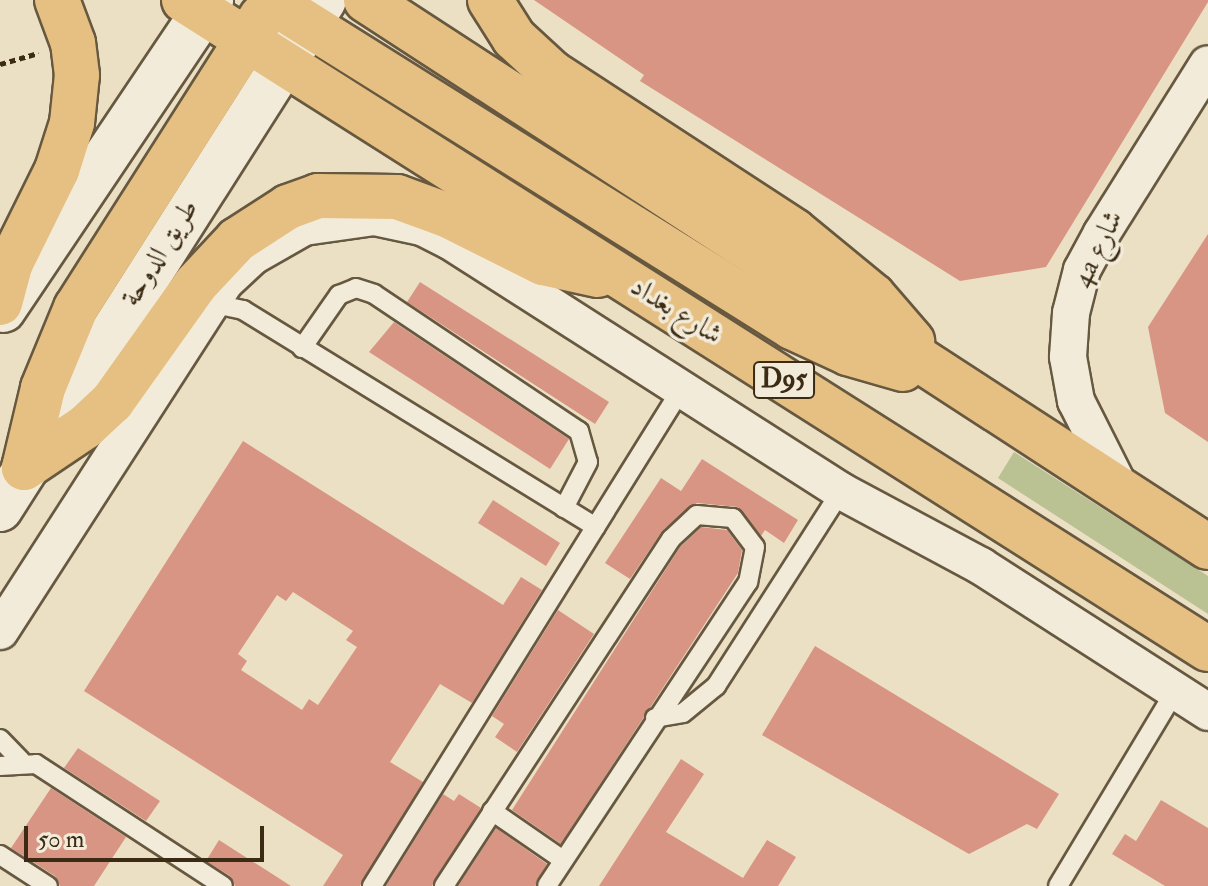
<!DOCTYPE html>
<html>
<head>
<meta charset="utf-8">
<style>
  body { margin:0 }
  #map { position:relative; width:1208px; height:886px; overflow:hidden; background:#ebe0c4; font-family:"IM FELL Double Pica",Amiri,serif }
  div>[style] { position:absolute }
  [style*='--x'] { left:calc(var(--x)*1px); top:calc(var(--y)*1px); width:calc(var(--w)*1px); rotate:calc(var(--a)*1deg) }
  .green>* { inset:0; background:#bac192 }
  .building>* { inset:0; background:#d89584 }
  .path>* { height:5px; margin-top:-2.5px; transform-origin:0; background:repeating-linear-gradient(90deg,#3b2b14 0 6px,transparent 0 10px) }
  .roads { filter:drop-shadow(2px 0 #675840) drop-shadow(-2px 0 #675840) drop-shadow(0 2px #675840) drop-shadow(0 -2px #675840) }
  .service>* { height:18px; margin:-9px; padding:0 9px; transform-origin:9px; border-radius:9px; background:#f2ebd9 }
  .minor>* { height:36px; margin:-18px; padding:0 18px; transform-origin:18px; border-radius:18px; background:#f2ebd9 }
  .secondary>* { height:44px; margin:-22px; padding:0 22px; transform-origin:22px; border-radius:22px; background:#f2ebd9 }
  .primary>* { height:44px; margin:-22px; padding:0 22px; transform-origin:22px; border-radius:22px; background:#e6c082 }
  span { translate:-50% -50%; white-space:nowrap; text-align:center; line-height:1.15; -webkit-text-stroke:7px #f2ebd9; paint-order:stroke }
  .shield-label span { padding:2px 6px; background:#f2ebd9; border:2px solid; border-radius:6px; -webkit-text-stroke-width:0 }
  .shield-label { font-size:26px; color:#3b2b14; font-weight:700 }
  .street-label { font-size:28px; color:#3b2b14 }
  .scale { position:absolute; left:24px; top:826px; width:240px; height:36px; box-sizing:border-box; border:4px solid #3b2b14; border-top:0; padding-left:10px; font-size:24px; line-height:28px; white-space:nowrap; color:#3b2b14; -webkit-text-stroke:6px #f2ebd9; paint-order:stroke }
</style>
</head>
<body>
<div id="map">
  <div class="green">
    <i style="clip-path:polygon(1014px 452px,1208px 576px,1208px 614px,998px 478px)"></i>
  </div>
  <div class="building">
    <i style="clip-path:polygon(534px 0,1208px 0,1208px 2px,1046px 267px,960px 281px,640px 81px,644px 75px)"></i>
    <i style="clip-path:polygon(1208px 234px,1208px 442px,1165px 413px,1148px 327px)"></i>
    <i style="clip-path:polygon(420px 282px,609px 402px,595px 424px,407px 302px)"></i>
    <i style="clip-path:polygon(394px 322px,569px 439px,550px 469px,369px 352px)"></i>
    <i style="clip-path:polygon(evenodd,243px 441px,503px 605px,521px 577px,542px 590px,472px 703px,440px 684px,390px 762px,423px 782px,360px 886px,323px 886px,343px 855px,84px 691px,243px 441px,293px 592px,353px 631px,346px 640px,357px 647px,318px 705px,309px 699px,302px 710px,241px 670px,247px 661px,238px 654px,277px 595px,286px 601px,293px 592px)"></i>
    <i style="clip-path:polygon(702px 459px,798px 520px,784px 543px,765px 530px,761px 536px,738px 507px,697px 503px,663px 530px,630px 579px,605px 563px,661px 478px,681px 491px)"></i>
    <i style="clip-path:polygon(493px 500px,560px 543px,546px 566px,478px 523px)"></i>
    <i style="clip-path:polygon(701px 527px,727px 530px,742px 550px,738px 573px,561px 844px,512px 810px,680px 547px)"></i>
    <i style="clip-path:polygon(558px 610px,594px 634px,517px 752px,495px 737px,504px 724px,492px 716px)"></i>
    <i style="clip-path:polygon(815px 646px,1059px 794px,1037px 829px,1027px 824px,969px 854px,762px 735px)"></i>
    <i style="clip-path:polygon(78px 748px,160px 801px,146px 821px,64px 768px)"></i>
    <i style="clip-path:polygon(681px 759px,704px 774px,666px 832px,743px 878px,767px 840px,796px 857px,778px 886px,599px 886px)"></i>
    <i style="clip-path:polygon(51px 788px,126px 837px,94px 886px,60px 886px,55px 876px,11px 848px)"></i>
    <i style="clip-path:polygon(443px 794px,454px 801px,459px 794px,481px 808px,432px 886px,386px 886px)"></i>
    <i style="clip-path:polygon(1161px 800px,1208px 828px,1208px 886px,1165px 886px,1112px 854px,1125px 834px,1136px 841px)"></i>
    <i style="clip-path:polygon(496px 828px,547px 864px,535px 886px,458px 886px)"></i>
    <i style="clip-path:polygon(219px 840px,291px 886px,235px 886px,230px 876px,206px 861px)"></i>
  </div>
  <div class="path">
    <i style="--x:0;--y:64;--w:40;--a:-16"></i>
  </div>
  <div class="roads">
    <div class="service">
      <i style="--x:210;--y:303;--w:34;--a:12"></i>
      <i style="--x:243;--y:310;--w:414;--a:31.6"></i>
      <i style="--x:302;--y:348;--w:65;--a:-55.1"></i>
      <i style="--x:339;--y:295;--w:18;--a:-22"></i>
      <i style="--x:356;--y:288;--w:19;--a:18"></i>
      <i style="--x:374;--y:294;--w:247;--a:33.8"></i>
      <i style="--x:579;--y:431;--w:32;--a:74"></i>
      <i style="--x:588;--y:462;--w:52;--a:117.6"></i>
      <i style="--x:655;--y:718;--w:28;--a:-10"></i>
      <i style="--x:683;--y:713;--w:43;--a:-39.3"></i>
      <i style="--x:716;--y:686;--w:232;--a:-57.3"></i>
      <i style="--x:0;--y:739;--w:30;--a:46"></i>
      <i style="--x:0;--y:766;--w:36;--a:-3"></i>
      <i style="--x:36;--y:764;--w:223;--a:33.1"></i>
      <i style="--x:492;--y:811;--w:86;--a:34.6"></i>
      <i style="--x:0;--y:855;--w:57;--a:32.9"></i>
      <i style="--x:372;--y:886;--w:587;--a:-58.1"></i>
      <i style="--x:444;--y:886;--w:415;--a:-56.8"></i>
      <i style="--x:671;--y:539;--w:35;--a:-43"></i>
      <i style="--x:697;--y:515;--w:36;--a:5"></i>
      <i style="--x:733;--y:518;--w:36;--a:53"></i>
      <i style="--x:755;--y:547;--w:36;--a:101"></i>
      <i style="--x:748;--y:582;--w:364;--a:123.5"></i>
      <i style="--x:1058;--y:886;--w:229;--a:-59"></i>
    </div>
    <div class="minor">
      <i style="--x:1121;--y:490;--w:100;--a:-116.8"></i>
      <i style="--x:1076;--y:401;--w:45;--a:-100.3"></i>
      <i style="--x:1068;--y:357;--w:44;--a:-86.1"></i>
      <i style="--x:1071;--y:313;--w:44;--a:-75.7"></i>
      <i style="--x:1082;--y:270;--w:42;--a:-61.6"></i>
      <i style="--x:1102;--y:233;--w:199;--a:-57.9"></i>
      <i style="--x:0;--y:631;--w:414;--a:-57.2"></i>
      <i style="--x:224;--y:283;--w:40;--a:-43"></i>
      <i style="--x:253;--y:256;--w:59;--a:-29.6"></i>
      <i style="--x:304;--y:227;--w:71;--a:-8.1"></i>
      <i style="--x:374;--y:217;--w:49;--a:11.8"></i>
      <i style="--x:422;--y:227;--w:31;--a:27"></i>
      <i style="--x:450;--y:241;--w:464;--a:32.6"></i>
      <i style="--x:841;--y:491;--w:159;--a:28.2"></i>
      <i style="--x:981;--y:566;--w:270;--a:32.7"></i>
    </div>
    <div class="secondary">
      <i style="--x:3;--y:310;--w:373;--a:-56.1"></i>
      <i style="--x:0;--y:509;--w:603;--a:-57.52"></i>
    </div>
    <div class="primary">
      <i style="--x:184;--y:0;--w:1212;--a:32.37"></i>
      <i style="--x:269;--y:0;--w:617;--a:32.02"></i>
      <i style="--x:792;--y:327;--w:62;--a:24.9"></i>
      <i style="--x:848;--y:353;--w:57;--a:16.2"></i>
      <i style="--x:366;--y:0;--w:1004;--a:33.01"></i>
      <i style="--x:490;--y:0;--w:45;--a:57.7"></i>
      <i style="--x:514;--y:38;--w:52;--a:42.6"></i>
      <i style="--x:552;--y:73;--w:289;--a:33.1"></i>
      <i style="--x:794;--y:231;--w:102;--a:39.4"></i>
      <i style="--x:873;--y:296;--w:60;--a:49.1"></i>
      <i style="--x:0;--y:303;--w:39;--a:-75"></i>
      <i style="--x:10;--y:265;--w:106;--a:-63.7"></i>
      <i style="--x:57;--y:170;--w:49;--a:-72.3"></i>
      <i style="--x:72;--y:123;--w:48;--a:-84.1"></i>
      <i style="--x:77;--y:75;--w:32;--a:-97"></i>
      <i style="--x:73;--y:43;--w:46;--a:-110.4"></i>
      <i style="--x:24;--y:468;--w:73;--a:-33.9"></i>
      <i style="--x:85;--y:427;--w:37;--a:-43"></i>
      <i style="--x:112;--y:402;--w:143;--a:-54.6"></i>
      <i style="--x:195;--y:285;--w:62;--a:-47"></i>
      <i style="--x:237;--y:240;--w:61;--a:-32.9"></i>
      <i style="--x:288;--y:207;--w:32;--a:-20"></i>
      <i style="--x:318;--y:196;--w:79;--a:0.7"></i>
      <i style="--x:397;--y:197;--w:55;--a:20.1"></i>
      <i style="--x:449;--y:216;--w:105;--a:26.6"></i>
      <i style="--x:543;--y:263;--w:56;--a:12.3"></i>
      <i style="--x:24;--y:468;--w:82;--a:-76.6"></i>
      <i style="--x:43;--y:388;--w:87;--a:-67.6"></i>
      <i style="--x:76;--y:308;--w:346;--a:-57.5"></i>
    </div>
  </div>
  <div class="shield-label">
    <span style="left:784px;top:380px">D95</span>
  </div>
  <div class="street-label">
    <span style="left:1098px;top:249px;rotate:-64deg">4a شارع</span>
    <span style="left:160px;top:253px;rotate:-58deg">طريق الدوحة</span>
    <span style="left:676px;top:311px;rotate:32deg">شارع بغداد</span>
  </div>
  <div class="scale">50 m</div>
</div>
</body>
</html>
